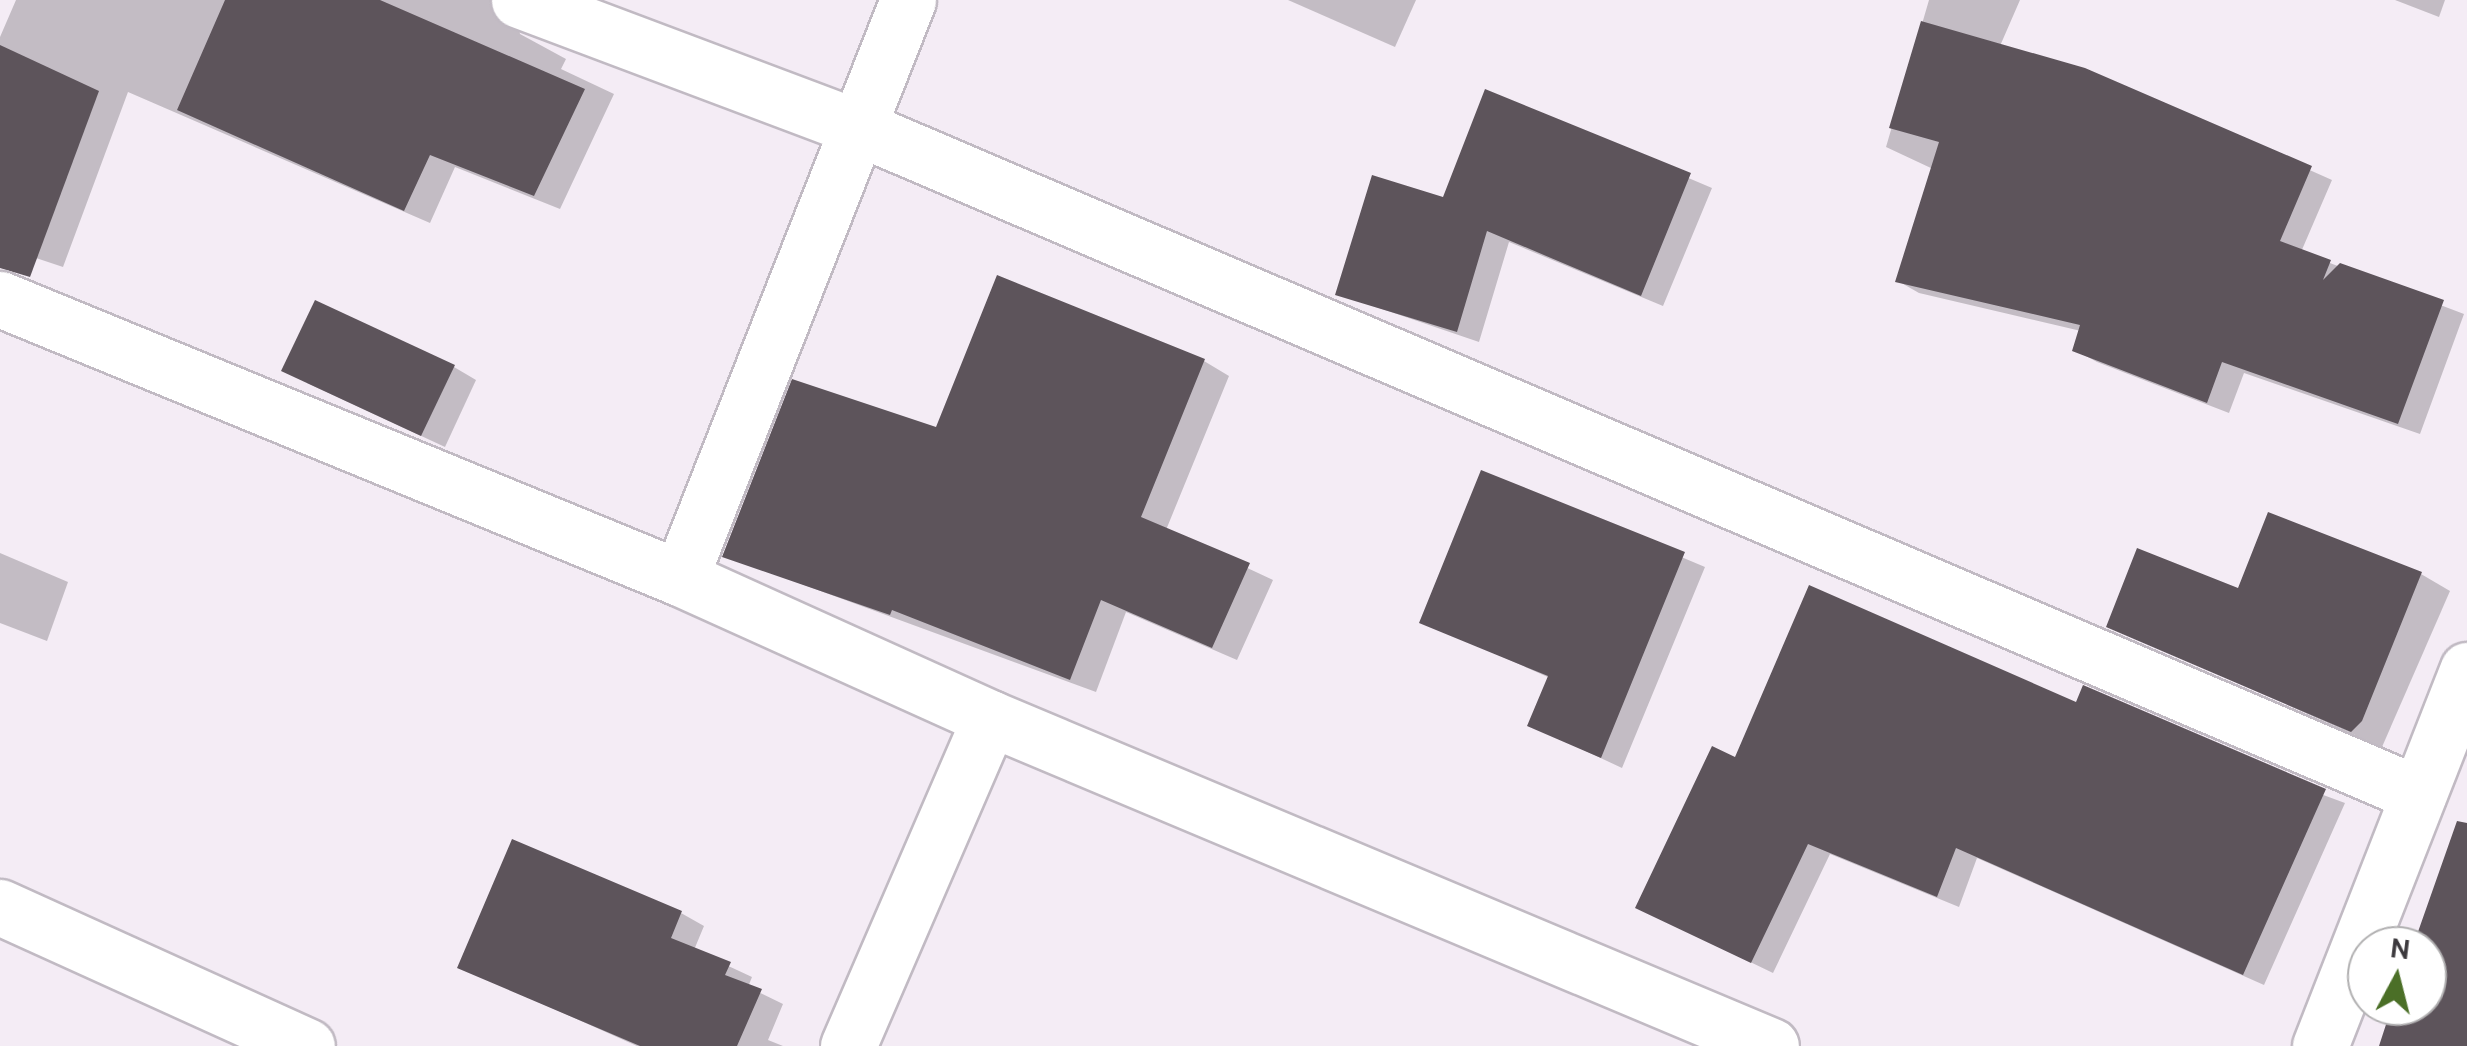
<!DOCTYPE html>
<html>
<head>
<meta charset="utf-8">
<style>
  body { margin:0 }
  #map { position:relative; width:2467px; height:1046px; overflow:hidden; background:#f4ecf5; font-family:Cabin,sans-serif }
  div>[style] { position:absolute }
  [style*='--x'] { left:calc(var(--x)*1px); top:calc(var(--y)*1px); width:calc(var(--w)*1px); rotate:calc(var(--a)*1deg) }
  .shadow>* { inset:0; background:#0003 }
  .building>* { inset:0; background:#5d545b }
  .roads { filter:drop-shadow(2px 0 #c1bac3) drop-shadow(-2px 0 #c1bac3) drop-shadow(0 2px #c1bac3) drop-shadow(0 -2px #c1bac3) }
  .minor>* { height:55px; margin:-27.5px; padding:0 27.5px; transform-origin:27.5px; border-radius:27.5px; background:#fff }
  span { translate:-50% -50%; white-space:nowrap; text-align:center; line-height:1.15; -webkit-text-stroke:10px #fff; paint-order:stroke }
  .north { position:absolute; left:2347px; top:926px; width:100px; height:100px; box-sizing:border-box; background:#fff; border:2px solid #b1b0b1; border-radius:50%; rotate:7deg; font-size:28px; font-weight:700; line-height:40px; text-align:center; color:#3c393d }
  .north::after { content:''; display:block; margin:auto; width:35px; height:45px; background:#4b6f27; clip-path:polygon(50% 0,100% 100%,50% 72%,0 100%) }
</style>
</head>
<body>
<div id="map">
  <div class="shadow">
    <i style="clip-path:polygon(16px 0,519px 0,514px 4px,520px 34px,566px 59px,561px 69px,614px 94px,560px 209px,455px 167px,430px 223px,128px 92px,63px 267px,0 246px,0 37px)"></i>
    <i style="clip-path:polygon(1288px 0,1416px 0,1395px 47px)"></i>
    <i style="clip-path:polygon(1929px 0,2020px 0,2000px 46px,2084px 70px,2332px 180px,2301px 252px,2464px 314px,2420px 434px,2244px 373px,2229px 413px,2097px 362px,2075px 350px,2081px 331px,1919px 293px,1898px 281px,1933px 169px,1886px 147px)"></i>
    <i style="clip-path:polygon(2395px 0,2445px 0,2439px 17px)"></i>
    <i style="clip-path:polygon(1486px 92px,1712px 188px,1663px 306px,1509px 242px,1479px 342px,1338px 294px,1444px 200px)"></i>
    <i style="clip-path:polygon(1204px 361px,1229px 376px,1166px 530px,1273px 580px,1237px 660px,1126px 612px,1096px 692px,725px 556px,938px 430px)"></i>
    <i style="clip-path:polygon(454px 367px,476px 380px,445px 447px,307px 383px)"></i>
    <i style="clip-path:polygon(1482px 473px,1705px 567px,1622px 768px,1530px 725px,1550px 678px,1422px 621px)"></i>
    <i style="clip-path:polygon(0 553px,68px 582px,47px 641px,0 623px)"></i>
    <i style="clip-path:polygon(2421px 574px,2450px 591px,2382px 747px,2109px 626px,2240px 591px)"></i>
    <i style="clip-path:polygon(2078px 705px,2345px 803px,2264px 985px,1977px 858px,1959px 907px,1830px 854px,1773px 973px,1659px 918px,1737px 760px)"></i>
    <i style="clip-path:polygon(681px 913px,704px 926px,694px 950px,752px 977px,748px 987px,783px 1004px,768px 1040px,783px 1046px,637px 1046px,460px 967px)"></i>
  </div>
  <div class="building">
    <i style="clip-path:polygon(225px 0,380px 0,585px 89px,534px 196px,430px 155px,404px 211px,177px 110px)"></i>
    <i style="clip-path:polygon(1921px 21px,2085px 68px,2312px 166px,2280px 241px,2331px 260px,2323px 280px,2340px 263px,2444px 300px,2398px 424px,2222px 362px,2207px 403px,2072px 351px,2080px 325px,1895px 282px,1939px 142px,1889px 128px)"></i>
    <i style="clip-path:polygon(0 45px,99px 91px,30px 277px,0 268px)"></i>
    <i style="clip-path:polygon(1485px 89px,1691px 173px,1641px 296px,1487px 231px,1457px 332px,1335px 295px,1372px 175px,1443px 197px)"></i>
    <i style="clip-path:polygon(997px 275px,1205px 359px,1141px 517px,1250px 563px,1212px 648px,1101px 600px,1070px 680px,892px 610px,890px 615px,722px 557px,792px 379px,936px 427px)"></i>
    <i style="clip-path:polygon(315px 300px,455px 365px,421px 436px,281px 371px)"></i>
    <i style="clip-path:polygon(1481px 470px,1685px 552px,1601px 758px,1527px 726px,1548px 676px,1419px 623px)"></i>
    <i style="clip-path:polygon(2268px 512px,2422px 572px,2362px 721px,2351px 732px,2106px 627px,2137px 548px,2238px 588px)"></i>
    <i style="clip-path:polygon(1809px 585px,2076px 702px,2083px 685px,2326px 789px,2243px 975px,1956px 848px,1937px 897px,1808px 844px,1751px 963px,1635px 908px,1712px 746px,1735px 757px)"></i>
    <i style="clip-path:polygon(2457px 821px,2467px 823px,2467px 1046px,2379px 1046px,2392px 1006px,2427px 1006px,2427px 946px,2413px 946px)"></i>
    <i style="clip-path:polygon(512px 839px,682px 911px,671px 938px,731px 962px,725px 975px,762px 989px,737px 1046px,640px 1046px,457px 968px)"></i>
  </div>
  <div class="roads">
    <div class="minor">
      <i style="--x:519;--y:0;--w:361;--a:20.6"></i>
      <i style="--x:857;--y:127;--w:1698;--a:23.14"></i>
      <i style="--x:0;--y:299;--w:735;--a:22.31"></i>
      <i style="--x:680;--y:578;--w:340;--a:24.3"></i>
      <i style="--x:990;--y:718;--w:847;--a:22.78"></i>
      <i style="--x:680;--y:578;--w:621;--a:-68.47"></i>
      <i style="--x:0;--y:907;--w:337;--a:24.4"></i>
      <i style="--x:848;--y:1046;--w:357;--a:-66.6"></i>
      <i style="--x:2320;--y:1046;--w:404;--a:-68.6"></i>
    </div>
  </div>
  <div class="north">N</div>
</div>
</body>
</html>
